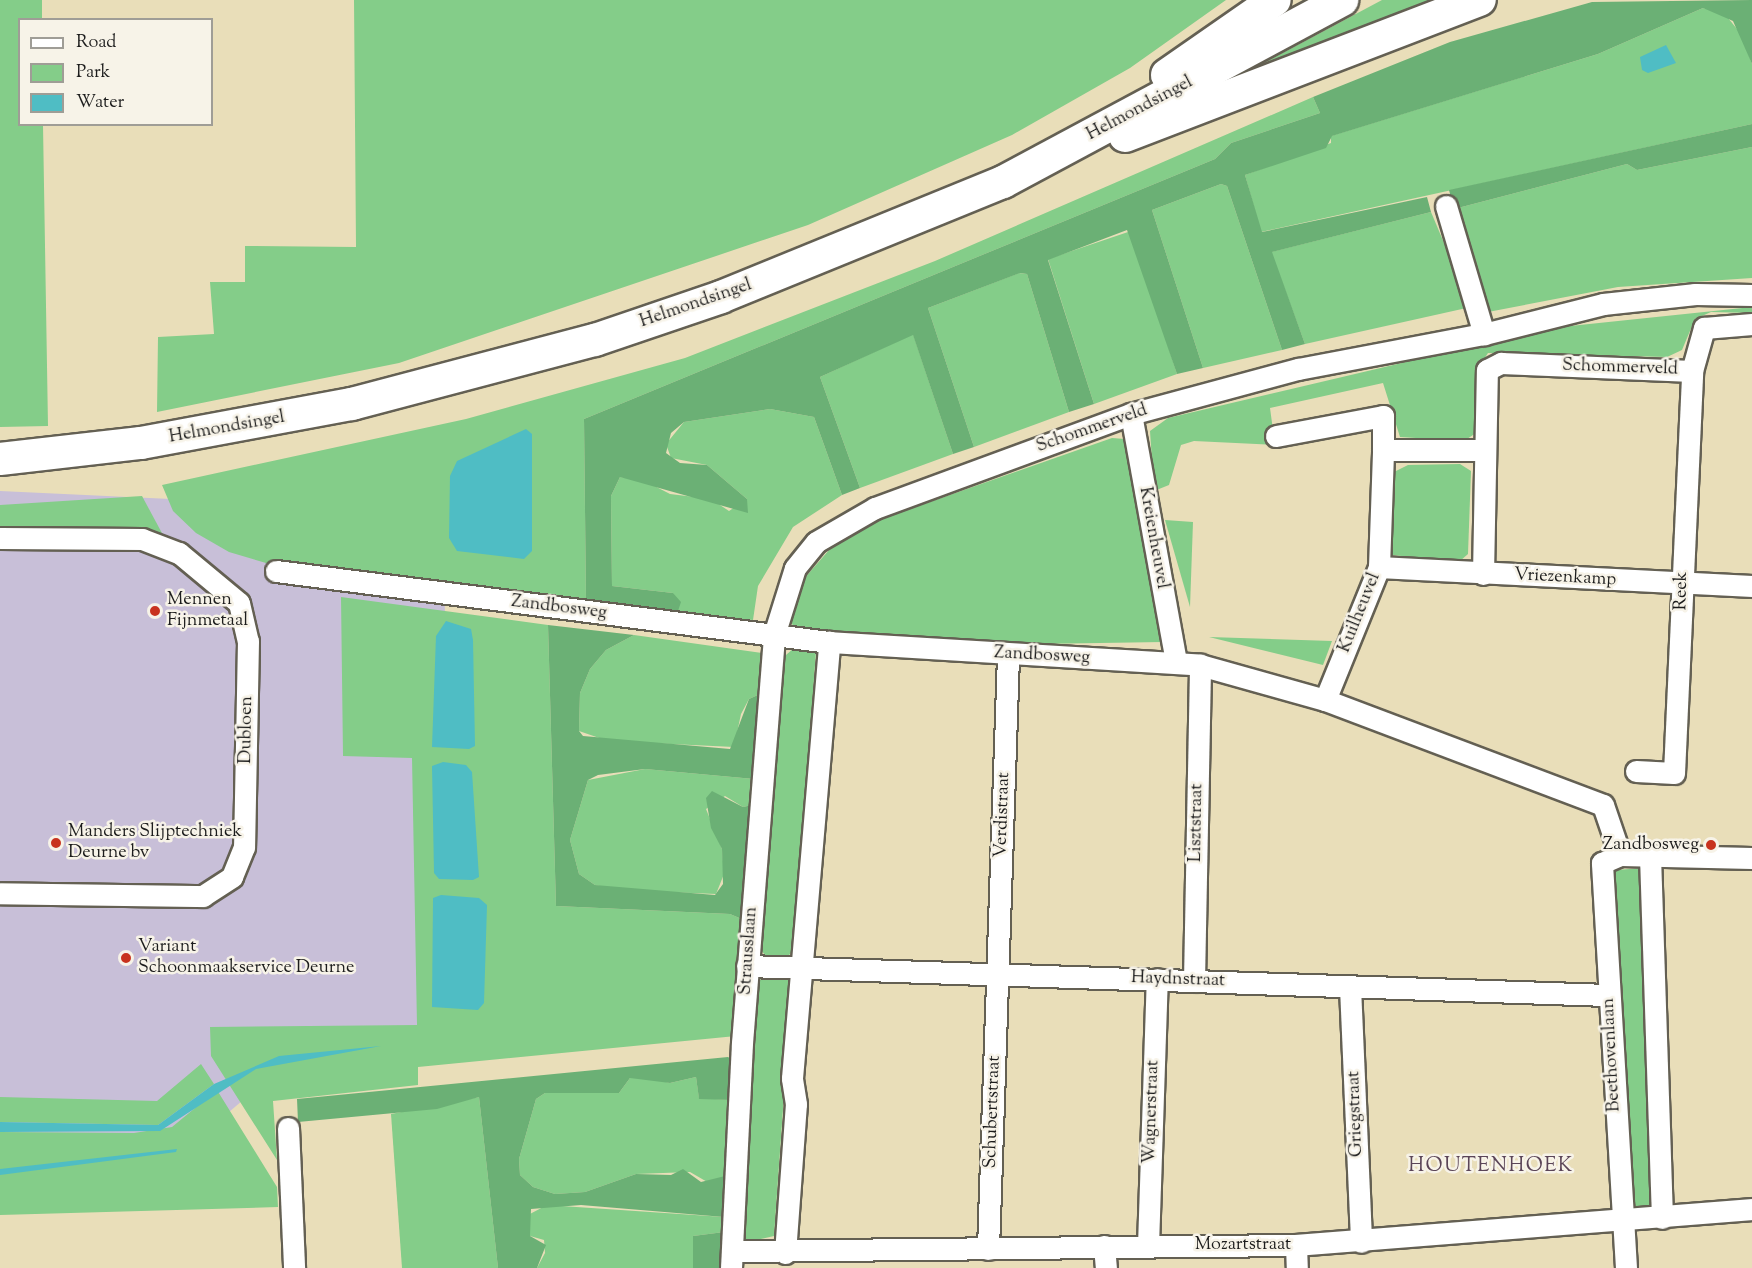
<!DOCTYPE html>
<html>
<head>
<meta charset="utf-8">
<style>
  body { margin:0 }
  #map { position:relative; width:1752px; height:1268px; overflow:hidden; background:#e9deb9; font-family:"Sorts Mill Goudy",serif }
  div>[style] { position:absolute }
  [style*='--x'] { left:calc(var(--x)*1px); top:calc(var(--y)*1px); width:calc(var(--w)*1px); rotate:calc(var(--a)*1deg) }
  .industrial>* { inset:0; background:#c8bfd8 }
  .green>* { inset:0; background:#84cd89 }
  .forest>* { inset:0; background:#6bb075 }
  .water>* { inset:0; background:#4fbdc4 }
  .roads { filter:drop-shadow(2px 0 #646053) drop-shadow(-2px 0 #646053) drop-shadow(0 2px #646053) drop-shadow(0 -2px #646053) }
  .street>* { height:21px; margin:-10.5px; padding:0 10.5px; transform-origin:10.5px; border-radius:10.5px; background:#fff }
  .primary>* { height:32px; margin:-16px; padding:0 16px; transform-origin:16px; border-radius:16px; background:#fff }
  .dots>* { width:16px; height:16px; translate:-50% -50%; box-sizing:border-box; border:3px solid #f7f3e8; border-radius:50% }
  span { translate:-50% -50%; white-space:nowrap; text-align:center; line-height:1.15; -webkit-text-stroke:5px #f7f3e8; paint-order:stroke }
  .street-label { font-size:18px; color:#1c1c1c }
  .poi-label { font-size:18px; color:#1c1c1c }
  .left { translate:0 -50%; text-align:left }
  .right { translate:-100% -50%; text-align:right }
  .neighbourhood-label { font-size:20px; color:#5b4557; letter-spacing:1.5px }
  .legend { position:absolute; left:18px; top:18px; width:195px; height:108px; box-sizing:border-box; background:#f7f3e8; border:2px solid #9f9d96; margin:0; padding:8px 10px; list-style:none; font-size:18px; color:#1c1c1c }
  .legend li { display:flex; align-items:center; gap:12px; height:30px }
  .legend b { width:30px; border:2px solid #9f9d96 }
</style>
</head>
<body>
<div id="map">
  <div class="industrial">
    <i style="clip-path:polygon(435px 442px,470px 1034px,289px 1061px,168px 1164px,0 1196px,0 491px,258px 503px)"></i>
  </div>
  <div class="green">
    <i style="clip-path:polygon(0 0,42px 0,42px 19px,20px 20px,20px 124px,43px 125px,48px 426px,0 427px)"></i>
    <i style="clip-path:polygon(354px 0,1226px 0,1130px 68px,1012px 135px,808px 225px,399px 363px,157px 412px,158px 337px,214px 334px,210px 282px,245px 282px,245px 246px,356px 247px)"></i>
    <i style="clip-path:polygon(1382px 0,1458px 0,1174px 111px)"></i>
    <i style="clip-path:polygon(1703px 8px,1724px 13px,1741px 34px,1752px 64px,1752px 124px,1261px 232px,1245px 175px,1331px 143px,1331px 136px,1598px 54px)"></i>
    <i style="clip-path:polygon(1313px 97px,1320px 113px,1231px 143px,1215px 159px,584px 419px,586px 602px,266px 563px,229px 552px,196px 533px,173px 511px,162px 485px,466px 419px,685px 358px,935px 261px)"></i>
    <i style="clip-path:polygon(1752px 147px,1752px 278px,1618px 287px,1488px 312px,1454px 209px,1627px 164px,1637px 170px)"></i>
    <i style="clip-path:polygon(1221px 184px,1227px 186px,1282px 350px,1203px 368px,1152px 210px)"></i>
    <i style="clip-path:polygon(1431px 212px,1471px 307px,1305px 344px,1271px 252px)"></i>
    <i style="clip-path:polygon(1131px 231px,1177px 374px,1094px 404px,1048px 259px)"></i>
    <i style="clip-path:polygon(1019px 273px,1027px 274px,1069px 412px,974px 447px,928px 308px)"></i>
    <i style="clip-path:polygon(1752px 307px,1752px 313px,1711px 312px,1695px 319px,1682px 350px,1667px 357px,1488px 353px,1478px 368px,1476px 433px,1464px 441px,1400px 437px,1383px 383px,1270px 408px,1275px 445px,1194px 441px,1181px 445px,1169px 485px,1154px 491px,1150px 431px,1168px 418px,1551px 328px)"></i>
    <i style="clip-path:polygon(913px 334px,953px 454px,860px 488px,820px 377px)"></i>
    <i style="clip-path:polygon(770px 409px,814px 417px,842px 495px,793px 527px,758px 586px,753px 620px,677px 614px,673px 593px,612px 586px,611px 496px,620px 477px,641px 479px,670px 494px,711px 499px,729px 511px,747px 499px,707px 465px,671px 458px,666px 444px,684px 422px)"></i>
    <i style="clip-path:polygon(1112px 438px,1125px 439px,1163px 642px,1036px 644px,795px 630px,786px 611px,795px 589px,836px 542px,873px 522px)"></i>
    <i style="clip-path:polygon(1460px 464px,1471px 471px,1468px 554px,1460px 561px,1390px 555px,1394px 472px,1408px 465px)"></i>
    <i style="clip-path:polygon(142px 496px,163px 535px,0 529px,0 505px)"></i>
    <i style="clip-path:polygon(1165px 520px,1193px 522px,1190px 607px)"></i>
    <i style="clip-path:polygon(341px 597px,548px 625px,556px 906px,730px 914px,744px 920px,736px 1036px,418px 1067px,418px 1085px,273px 1101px,277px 1160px,211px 1056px,210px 1027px,417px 1025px,412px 758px,343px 756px)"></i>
    <i style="clip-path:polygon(634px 635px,762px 653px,760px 694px,749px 699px,741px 714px,734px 747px,608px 741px,579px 731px,580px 693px,590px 669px,606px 650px)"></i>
    <i style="clip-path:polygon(1209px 637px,1332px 641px,1323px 665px)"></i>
    <i style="clip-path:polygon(794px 648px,816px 652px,794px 950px,786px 958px,768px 958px,758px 947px,778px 662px)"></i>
    <i style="clip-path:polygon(645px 769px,754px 779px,752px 805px,743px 807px,725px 796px,706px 809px,722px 849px,724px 874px,716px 894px,619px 890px,595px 885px,579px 874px,570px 840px,588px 780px)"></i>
    <i style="clip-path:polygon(1644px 868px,1658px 1215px,1629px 1216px,1615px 870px)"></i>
    <i style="clip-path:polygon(768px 972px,784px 974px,792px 982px,774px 1236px,748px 1242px,738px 1232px,755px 985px)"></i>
    <i style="clip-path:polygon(201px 1064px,214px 1084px,158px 1125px,0 1122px,0 1097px,157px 1101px)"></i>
    <i style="clip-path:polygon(646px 1077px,670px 1083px,696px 1077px,699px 1098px,731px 1100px,725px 1176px,709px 1183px,690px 1172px,636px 1174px,585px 1192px,555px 1194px,533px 1187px,520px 1175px,519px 1159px,536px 1099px,545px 1093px,619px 1093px,630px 1078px)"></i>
    <i style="clip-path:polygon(217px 1090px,277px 1187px,278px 1207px,0 1215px,0 1132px,134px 1133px,172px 1127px)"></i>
    <i style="clip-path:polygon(479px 1097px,498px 1268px,402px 1268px,391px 1114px)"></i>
    <i style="clip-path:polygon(547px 1205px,724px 1217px,724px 1232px,693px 1236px,693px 1268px,537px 1268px,545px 1253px,544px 1240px,530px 1236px,528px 1215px)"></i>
  </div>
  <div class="forest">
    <i style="clip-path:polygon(1752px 0,1752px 64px,1733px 21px,1703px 8px,1598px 54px,1332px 136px,1326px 148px,1245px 175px,1262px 232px,1427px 197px,1431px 212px,1272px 252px,1305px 344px,1282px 350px,1227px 186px,1221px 184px,1152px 210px,1203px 368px,1177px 374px,1127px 230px,1048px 260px,1094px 404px,1069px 412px,1027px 274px,1020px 273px,928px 308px,974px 447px,953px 454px,913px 335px,820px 377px,860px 488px,842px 495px,814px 417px,770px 409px,684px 422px,671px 433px,666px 453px,680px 463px,707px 465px,747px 499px,748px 513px,620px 477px,611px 496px,612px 586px,673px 593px,681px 602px,677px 614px,586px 602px,584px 419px,1215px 159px,1231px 143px,1320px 113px,1313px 97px,1450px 42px,1592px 2px)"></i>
    <i style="clip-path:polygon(1752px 124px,1752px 147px,1637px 170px,1627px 164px,1454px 209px,1449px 190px)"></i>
    <i style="clip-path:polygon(548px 625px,634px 635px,606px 650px,590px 669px,580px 693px,579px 731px,583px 736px,730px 749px,749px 699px,760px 694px,754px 779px,645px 769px,598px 775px,588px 780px,570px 840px,579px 874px,595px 885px,715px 895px,723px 884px,722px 849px,711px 828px,706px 798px,712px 791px,743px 807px,752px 805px,744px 920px,730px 914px,556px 906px)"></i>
    <i style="clip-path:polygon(728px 1057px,734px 1061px,731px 1100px,699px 1099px,696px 1077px,670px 1083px,630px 1078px,619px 1093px,545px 1093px,536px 1099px,519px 1159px,520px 1175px,533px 1187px,555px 1194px,585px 1192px,636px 1174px,671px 1175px,683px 1169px,701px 1182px,725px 1176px,724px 1217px,581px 1205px,531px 1209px,530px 1236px,546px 1245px,537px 1268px,498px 1268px,479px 1097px,437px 1109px,298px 1122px,297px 1099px)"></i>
    <i style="clip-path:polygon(724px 1232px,723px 1268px,693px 1268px,693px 1236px)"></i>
  </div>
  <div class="water">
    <i style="clip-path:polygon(1666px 45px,1676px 63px,1648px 73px,1642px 70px,1640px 57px)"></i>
    <i style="clip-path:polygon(526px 429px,532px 434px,532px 551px,524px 559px,457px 551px,449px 538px,450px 476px,457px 461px)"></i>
    <i style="clip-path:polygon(446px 621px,471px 629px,473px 640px,475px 746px,469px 749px,432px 747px,436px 636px)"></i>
    <i style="clip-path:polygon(443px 762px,466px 765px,472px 772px,479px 877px,473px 880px,439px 879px,434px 873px,432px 766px)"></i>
    <i style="clip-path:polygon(441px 895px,479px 898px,487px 905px,484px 1003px,478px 1010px,432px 1007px,433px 898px)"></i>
    <i style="clip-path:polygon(381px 1046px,256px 1069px,160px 1131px,0 1132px,0 1122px,158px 1125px,214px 1084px,279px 1056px)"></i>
    <i style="clip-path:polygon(177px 1149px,176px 1152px,0 1175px,0 1169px)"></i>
  </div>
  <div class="roads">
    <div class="street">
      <i style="--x:1446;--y:206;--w:134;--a:73.5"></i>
      <i style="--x:1131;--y:414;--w:252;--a:79.7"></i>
      <i style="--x:1276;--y:436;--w:109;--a:-10.6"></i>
      <i style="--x:1383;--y:416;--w:34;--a:90"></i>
      <i style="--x:1383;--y:450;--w:101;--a:0"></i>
      <i style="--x:0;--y:538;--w:142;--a:0.4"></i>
      <i style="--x:142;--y:539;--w:40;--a:21"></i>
      <i style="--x:179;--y:553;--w:78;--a:39.8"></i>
      <i style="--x:239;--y:603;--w:39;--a:77"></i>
      <i style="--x:248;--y:641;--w:206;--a:91.1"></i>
      <i style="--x:244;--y:847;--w:32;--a:112"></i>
      <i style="--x:232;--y:877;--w:35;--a:147"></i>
      <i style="--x:203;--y:896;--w:203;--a:-179.2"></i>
      <i style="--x:1379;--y:567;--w:373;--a:2.9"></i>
      <i style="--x:276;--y:571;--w:558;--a:7.32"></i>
      <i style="--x:829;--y:642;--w:372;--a:3.5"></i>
      <i style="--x:1200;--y:665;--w:130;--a:15.6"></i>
      <i style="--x:1325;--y:700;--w:297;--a:20.7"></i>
      <i style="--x:1603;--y:805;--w:53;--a:71.2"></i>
      <i style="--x:1483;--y:574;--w:204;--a:-88.9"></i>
      <i style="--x:1487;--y:370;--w:16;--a:-27"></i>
      <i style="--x:1501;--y:363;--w:191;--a:2.4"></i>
      <i style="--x:1692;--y:371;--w:45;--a:-74.4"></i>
      <i style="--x:1704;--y:328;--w:48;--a:-4.8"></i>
      <i style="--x:1325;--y:700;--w:144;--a:-67.9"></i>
      <i style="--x:1379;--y:567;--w:117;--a:-88"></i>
      <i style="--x:1636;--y:771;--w:38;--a:3"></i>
      <i style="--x:1674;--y:773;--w:402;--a:-87.4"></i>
      <i style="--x:1650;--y:856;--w:362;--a:88.1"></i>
      <i style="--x:747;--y:966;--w:862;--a:1.93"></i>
      <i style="--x:1194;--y:981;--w:316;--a:-88.9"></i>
      <i style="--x:1350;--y:987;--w:255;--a:87.5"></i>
      <i style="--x:288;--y:1128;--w:140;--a:87.5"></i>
      <i style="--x:1148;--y:1245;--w:266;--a:-88.1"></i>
      <i style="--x:1296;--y:1245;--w:23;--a:88"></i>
      <i style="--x:1104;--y:1246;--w:22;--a:85"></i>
      <i style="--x:988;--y:1249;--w:594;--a:-88.07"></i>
      <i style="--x:732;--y:1251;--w:564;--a:-0.61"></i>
      <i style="--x:1296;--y:1245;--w:457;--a:-4.5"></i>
      <i style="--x:785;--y:1253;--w:149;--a:-85.8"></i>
      <i style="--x:796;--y:1104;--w:26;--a:-99"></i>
      <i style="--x:792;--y:1078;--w:438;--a:-85.1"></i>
      <i style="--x:731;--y:1268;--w:225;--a:-87.2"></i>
      <i style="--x:742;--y:1043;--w:409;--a:-85.5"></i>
      <i style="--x:774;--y:635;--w:70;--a:-72.6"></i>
      <i style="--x:795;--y:568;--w:33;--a:-51"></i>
      <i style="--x:816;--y:542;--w:68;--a:-30"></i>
      <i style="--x:875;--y:508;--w:273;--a:-20.2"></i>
      <i style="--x:1131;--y:414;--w:173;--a:-15.1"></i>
      <i style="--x:1298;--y:369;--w:189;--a:-10.7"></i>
      <i style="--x:1484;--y:334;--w:123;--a:-14.1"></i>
      <i style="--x:1603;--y:304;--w:93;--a:-6.2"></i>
      <i style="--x:1695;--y:294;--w:57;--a:1"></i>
      <i style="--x:1626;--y:1268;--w:406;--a:-93.4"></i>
      <i style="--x:1602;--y:863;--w:20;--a:-24"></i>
      <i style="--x:1620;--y:855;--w:132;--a:1.3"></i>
    </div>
    <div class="primary">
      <i style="--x:1167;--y:75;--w:131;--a:-34.8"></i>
      <i style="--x:1125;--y:136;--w:380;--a:-21"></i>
      <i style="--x:0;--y:459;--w:142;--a:-6.5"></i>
      <i style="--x:141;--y:443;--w:215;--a:-10.5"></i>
      <i style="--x:352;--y:404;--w:251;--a:-14.8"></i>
      <i style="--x:595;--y:340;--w:133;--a:-18.8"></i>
      <i style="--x:721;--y:297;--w:305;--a:-22.2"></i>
      <i style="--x:1003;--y:182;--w:385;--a:-28.2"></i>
    </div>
  </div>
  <div class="dots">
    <i style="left:155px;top:611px;background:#c8321e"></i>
    <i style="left:56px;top:843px;background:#c8321e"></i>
    <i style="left:1711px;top:845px;background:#c8321e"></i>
    <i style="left:126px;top:958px;background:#c8321e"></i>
  </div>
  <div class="street-label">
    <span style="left:1140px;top:109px;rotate:-28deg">Helmondsingel</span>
    <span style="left:696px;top:304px;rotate:-19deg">Helmondsingel</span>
    <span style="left:1620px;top:368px;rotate:2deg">Schommerveld</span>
    <span style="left:227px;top:428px;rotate:-10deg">Helmondsingel</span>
    <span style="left:1092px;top:429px;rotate:-19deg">Schommerveld</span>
    <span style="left:1153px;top:538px;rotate:80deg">Kreienheuvel</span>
    <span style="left:1565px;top:578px;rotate:3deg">Vriezenkamp</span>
    <span style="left:1682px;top:591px;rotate:-89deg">Reek</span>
    <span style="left:559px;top:608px;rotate:7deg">Zandbosweg</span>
    <span style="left:1360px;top:613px;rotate:-68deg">Kuilheuvel</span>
    <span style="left:1042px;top:656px;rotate:3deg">Zandbosweg</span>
    <span style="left:247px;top:730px;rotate:-89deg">Dubloen</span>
    <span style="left:1003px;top:815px;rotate:-88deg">Verdistraat</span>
    <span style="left:1197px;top:823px;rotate:-89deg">Lisztstraat</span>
    <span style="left:749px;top:951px;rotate:-86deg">Strausslaan</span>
    <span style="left:1178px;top:980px;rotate:2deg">Haydnstraat</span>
    <span style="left:1612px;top:1055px;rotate:-93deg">Beethovenlaan</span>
    <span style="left:993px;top:1112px;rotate:-88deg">Schubertstraat</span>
    <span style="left:1152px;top:1112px;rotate:-88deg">Wagnerstraat</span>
    <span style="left:1356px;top:1114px;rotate:-92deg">Griegstraat</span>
    <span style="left:1243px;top:1245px">Mozartstraat</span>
  </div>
  <div class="poi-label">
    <span class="left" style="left:167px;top:611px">Mennen<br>Fijnmetaal</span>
    <span class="left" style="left:68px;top:843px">Manders Slijptechniek<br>Deurne bv</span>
    <span class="right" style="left:1699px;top:845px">Zandbosweg</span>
    <span class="left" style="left:138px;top:958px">Variant<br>Schoonmaakservice Deurne</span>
  </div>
  <div class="neighbourhood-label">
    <span style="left:1491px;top:1166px">HOUTENHOEK</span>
  </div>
  <ul class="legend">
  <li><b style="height:8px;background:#fff"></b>Road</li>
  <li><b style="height:16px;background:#84cd89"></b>Park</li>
  <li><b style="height:16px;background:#4fbdc4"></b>Water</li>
  </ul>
</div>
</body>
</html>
